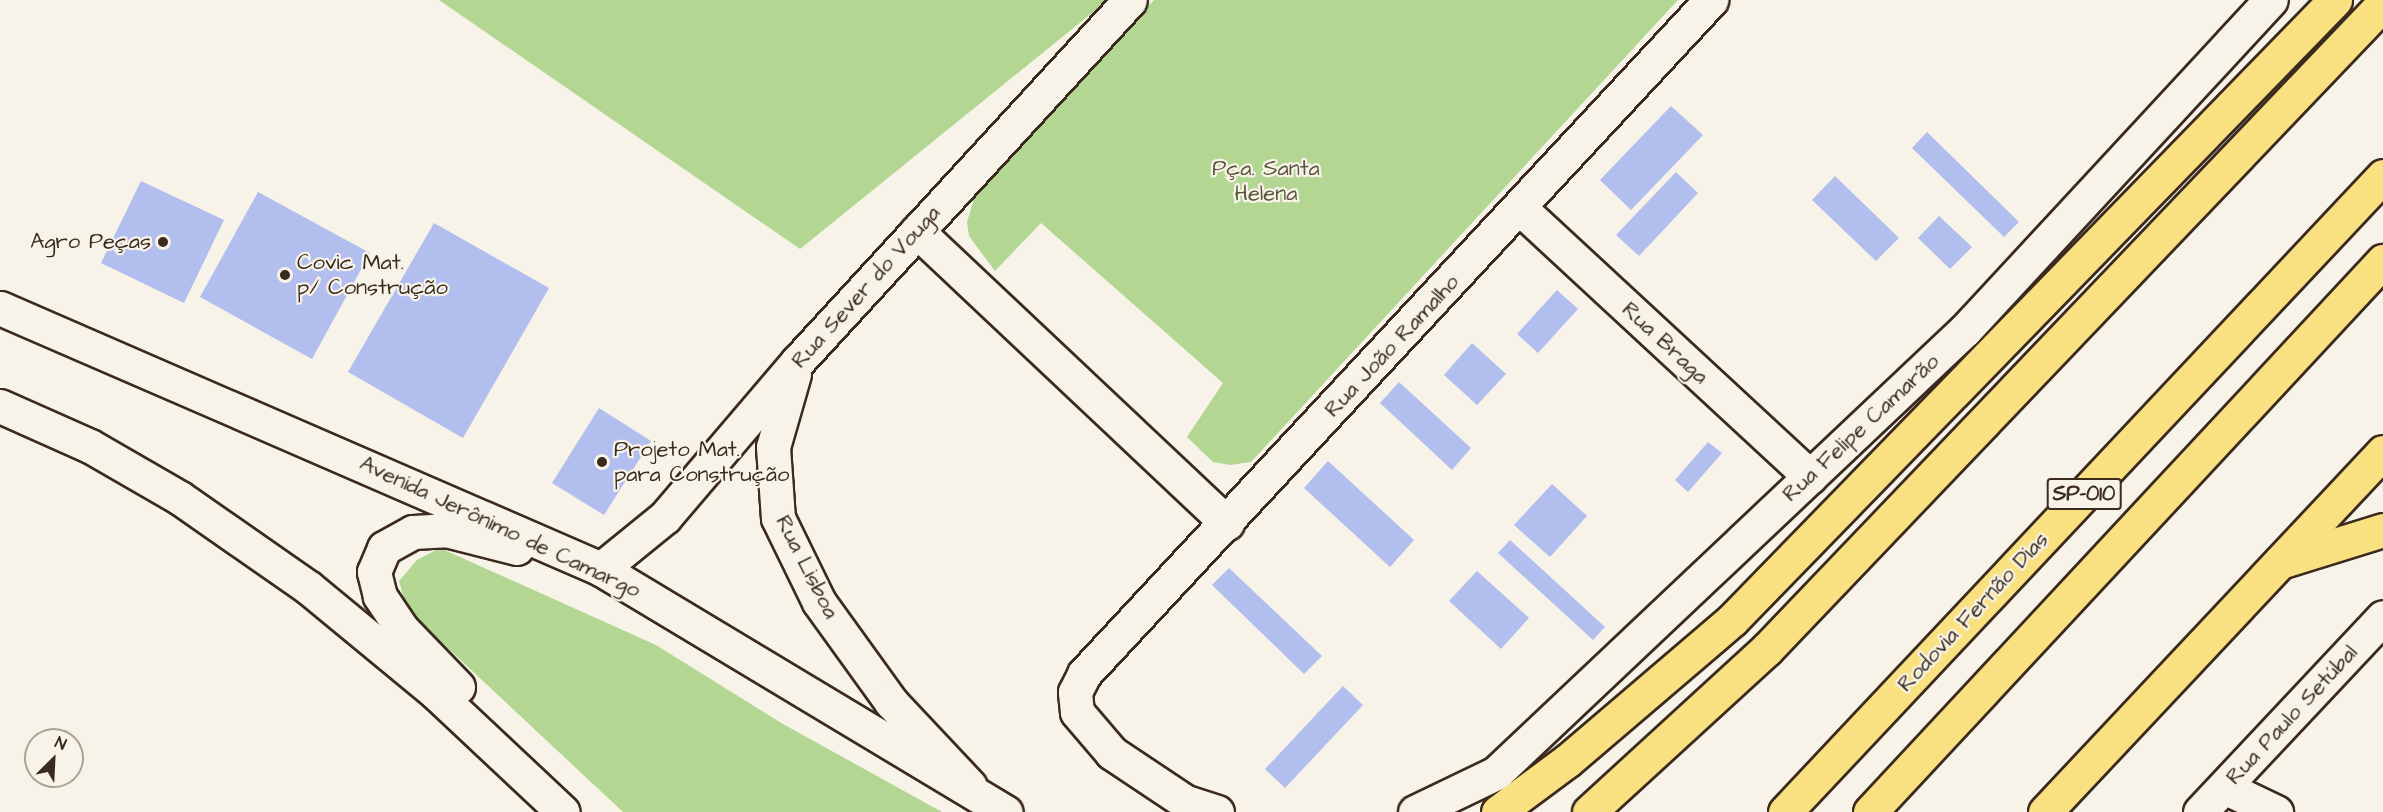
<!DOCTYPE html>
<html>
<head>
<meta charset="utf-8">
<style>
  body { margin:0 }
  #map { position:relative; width:2383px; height:812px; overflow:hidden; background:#f7f3e8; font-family:"Architects Daughter",sans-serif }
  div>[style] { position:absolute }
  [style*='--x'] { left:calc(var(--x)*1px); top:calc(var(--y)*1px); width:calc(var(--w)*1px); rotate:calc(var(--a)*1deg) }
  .green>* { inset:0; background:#b3d792 }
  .building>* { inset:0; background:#b1beee }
  .roads { filter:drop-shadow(2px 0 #3b2a1e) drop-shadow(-2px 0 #3b2a1e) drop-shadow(0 2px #3b2a1e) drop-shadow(0 -2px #3b2a1e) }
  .street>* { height:33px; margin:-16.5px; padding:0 16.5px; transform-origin:16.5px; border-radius:16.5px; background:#f7f3e8 }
  .secondary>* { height:33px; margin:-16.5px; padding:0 16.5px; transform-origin:16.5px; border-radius:16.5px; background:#f7f3e8 }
  .highway>* { height:33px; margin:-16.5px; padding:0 16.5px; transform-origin:16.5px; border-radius:16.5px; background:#f9e181 }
  .dots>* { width:16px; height:16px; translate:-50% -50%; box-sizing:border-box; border:3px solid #f7f3e8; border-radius:50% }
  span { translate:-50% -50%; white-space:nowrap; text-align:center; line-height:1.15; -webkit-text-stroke:4.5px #f7f3e8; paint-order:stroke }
  .shield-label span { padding:2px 4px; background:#f7f3e8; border:2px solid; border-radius:4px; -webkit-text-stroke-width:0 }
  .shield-label { font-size:21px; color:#3b2a1e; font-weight:700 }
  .park-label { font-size:22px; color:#59553b }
  .poi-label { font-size:22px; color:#3b2a1e }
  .right { translate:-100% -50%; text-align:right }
  .left { translate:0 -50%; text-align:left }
  .street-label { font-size:22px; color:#3b2a1e }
  .north { position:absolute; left:24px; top:728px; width:60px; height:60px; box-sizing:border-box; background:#f7f3e8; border:2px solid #aca397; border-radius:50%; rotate:24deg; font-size:16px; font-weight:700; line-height:24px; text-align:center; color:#3b2a1e }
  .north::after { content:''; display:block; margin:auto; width:21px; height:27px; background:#3b2a1e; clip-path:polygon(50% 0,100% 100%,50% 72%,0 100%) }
</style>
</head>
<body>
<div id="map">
  <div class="green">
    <i style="clip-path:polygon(439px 0,1108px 0,800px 249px)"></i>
    <i style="clip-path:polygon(1154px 0,1678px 0,1251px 462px,1230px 465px,1213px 462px,1187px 437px,1223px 383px,1041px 223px,995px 271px,969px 236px,967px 222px,976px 192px)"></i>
    <i style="clip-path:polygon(440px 548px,656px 645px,783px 724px,942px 812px,623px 812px,407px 610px,399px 581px,417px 560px)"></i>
  </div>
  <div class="building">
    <i style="clip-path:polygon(1671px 106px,1703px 135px,1631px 210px,1600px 180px)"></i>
    <i style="clip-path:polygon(1927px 132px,2019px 222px,2004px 237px,1912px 148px)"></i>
    <i style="clip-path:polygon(1676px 172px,1698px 193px,1639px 256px,1616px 235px)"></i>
    <i style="clip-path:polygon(1835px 176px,1899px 238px,1876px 261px,1812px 200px)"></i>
    <i style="clip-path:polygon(141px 181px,224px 220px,184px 303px,101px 263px)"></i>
    <i style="clip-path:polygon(258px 192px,370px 253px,312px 359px,200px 297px)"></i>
    <i style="clip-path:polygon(1939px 216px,1972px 247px,1950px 269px,1918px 238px)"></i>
    <i style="clip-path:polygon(434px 223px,549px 288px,463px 438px,348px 372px)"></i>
    <i style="clip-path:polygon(1557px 290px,1578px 309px,1538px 353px,1517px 334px)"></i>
    <i style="clip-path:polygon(1472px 343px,1506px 374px,1477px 405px,1444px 375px)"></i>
    <i style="clip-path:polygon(1399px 382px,1471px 448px,1452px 470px,1380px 403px)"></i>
    <i style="clip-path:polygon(599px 408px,651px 441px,604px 515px,552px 483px)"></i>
    <i style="clip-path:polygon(1708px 442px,1722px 453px,1688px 492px,1675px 480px)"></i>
    <i style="clip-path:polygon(1328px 461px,1414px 540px,1390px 567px,1304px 488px)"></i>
    <i style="clip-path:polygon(1552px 484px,1587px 516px,1550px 557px,1514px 525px)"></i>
    <i style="clip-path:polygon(1510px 540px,1605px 627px,1593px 640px,1498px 553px)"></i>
    <i style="clip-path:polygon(1229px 568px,1322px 656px,1304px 674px,1212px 585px)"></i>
    <i style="clip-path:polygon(1477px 571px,1529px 618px,1501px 649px,1449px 601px)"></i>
    <i style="clip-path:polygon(1343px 686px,1363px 705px,1285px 788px,1265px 769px)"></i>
  </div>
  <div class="roads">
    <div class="street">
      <i style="--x:1521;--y:209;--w:394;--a:42.8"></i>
      <i style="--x:917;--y:231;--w:426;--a:43.3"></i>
      <i style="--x:794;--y:374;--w:76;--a:106"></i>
      <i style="--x:773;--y:447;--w:71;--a:86"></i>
      <i style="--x:778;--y:518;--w:93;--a:64"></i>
      <i style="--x:819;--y:602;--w:123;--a:54.2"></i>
      <i style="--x:891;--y:702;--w:115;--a:46.8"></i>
      <i style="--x:601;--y:569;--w:82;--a:-39.1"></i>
      <i style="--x:665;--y:517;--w:205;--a:-49.6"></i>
      <i style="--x:798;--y:361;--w:490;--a:-47.4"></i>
      <i style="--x:2224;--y:787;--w:58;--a:25.7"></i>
      <i style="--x:1217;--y:812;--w:35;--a:-162"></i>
      <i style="--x:1184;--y:801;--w:87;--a:-146.3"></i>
      <i style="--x:1112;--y:753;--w:54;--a:-130.5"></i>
      <i style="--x:1077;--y:712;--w:20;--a:-96"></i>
      <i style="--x:1075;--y:692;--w:20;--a:-63"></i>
      <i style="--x:1084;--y:674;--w:921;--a:-47.07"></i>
      <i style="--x:1415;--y:812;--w:90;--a:-25.7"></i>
      <i style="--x:1496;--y:773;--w:645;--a:-43.37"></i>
      <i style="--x:1965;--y:330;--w:450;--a:-47.2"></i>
      <i style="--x:2200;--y:812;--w:267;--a:-46.8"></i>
    </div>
    <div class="secondary">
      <i style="--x:0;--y:308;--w:655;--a:23.47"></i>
      <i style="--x:601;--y:569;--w:472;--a:31"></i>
      <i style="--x:0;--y:406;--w:98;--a:24"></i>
      <i style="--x:90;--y:446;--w:104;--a:30"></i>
      <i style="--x:180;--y:498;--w:157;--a:34.9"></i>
      <i style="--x:309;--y:588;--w:163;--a:39.5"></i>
      <i style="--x:435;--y:692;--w:175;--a:43.2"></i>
      <i style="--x:458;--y:687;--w:81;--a:-134"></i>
      <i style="--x:402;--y:629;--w:40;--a:-124"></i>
      <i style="--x:380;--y:596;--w:25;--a:-104"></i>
      <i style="--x:374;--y:572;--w:26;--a:-67"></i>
      <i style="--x:384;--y:548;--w:33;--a:-29"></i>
      <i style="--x:413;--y:532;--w:33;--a:-3"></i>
      <i style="--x:446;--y:530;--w:73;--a:14.2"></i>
    </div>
    <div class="highway">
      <i style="--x:2280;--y:562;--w:108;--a:-17.3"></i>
      <i style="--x:1498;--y:812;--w:86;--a:-36.5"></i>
      <i style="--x:1567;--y:761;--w:217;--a:-40.5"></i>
      <i style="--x:1732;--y:620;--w:865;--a:-45.8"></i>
      <i style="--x:1589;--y:812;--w:240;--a:-42.5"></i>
      <i style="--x:1766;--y:650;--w:893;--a:-46.32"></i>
      <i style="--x:1785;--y:812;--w:873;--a:-46.76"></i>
      <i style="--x:1870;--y:812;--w:753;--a:-47.05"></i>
      <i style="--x:2045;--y:812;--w:494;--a:-46.8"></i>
    </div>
  </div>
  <div class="dots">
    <i style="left:163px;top:242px;background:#3b2a1e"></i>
    <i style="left:285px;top:275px;background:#3b2a1e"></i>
    <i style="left:602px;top:462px;background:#3b2a1e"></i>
  </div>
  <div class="shield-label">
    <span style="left:2084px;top:494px">SP-010</span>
  </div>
  <div class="park-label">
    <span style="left:1266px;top:181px">Pça. Santa<br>Helena</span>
  </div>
  <div class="poi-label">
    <span class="right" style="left:151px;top:242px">Agro Peças</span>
    <span class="left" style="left:297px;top:275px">Covic Mat.<br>p/ Construção</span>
    <span class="left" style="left:614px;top:462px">Projeto Mat.<br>para Construção</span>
  </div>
  <div class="street-label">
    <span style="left:866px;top:287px;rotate:-48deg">Rua Sever do Vouga</span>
    <span style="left:1665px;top:343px;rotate:43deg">Rua Braga</span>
    <span style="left:1392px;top:346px;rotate:-47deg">Rua João Ramalho</span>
    <span style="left:1861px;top:428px;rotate:-43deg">Rua Felipe Camarão</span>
    <span style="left:500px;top:527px;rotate:25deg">Avenida Jerônimo de Camargo</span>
    <span style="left:807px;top:567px;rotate:63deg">Rua Lisboa</span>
    <span style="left:1973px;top:612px;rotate:-47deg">Rodovia Fernão Dias</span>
    <span style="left:2292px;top:715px;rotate:-47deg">Rua Paulo Setúbal</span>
  </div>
  <div class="north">N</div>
</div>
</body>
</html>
